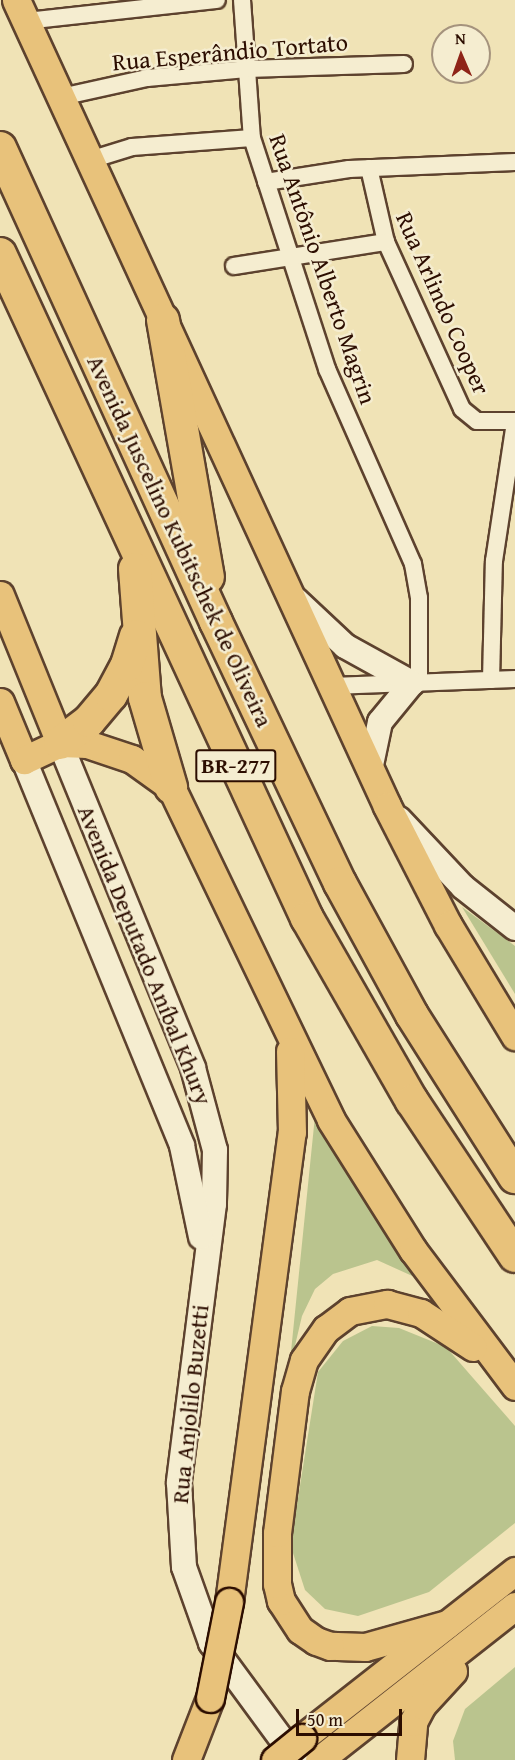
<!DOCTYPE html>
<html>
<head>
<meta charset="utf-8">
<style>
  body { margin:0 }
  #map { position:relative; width:515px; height:1760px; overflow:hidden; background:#f0e3b6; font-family:"Gentium Book Plus",serif }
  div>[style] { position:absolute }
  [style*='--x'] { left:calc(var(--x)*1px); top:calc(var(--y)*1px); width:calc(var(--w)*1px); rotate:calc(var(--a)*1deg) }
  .green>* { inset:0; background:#bac48e }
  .roads { filter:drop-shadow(2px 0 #5d422e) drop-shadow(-2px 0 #5d422e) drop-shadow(0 2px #5d422e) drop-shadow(0 -2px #5d422e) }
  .minor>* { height:16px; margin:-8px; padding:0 8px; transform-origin:8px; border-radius:8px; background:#f5edd0 }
  .secondary>* { height:24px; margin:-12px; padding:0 12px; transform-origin:12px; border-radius:12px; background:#f5edd0 }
  .primary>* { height:27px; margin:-13.5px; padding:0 13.5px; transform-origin:13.5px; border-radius:13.5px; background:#e8c27b }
  .motorway>* { height:32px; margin:-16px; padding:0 16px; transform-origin:16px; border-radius:16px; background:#e8c27b }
  .bridges { filter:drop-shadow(2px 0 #2c0d00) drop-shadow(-2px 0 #2c0d00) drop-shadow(0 2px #2c0d00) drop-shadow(0 -2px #2c0d00) }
  .primary-bridge>* { height:27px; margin:-13.5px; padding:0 13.5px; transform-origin:13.5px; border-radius:13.5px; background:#e8c27b }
  span { translate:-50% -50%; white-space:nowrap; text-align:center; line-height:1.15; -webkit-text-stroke:5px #f5edd0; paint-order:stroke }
  .shield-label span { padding:2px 4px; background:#f5edd0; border:2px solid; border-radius:4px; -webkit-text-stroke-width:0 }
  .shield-label { font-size:22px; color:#2c0d00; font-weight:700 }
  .street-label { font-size:24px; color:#2c0d00 }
  .north { position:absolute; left:431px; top:24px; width:60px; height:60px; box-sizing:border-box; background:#f5edd0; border:2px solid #a5937d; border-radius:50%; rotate:358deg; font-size:16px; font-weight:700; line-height:24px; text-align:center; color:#2c0d00 }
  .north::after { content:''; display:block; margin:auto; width:21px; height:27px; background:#8f2418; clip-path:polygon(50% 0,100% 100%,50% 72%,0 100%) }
  .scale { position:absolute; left:296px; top:1709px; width:106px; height:27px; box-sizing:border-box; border:3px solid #2c0d00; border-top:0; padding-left:8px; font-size:18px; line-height:21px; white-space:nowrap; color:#2c0d00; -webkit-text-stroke:4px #f5edd0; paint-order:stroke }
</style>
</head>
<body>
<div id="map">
  <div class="green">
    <i style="clip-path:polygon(462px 907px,515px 946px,515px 994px)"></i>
    <i style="clip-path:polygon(315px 1116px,419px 1279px,377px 1260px,333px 1274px,315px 1289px,302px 1316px,289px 1371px)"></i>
    <i style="clip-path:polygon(372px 1326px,399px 1328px,446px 1347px,515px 1426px,515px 1523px,429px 1592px,358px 1616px,325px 1609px,305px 1590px,293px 1553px,293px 1530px,318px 1372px,343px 1341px)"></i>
    <i style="clip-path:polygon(515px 1667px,515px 1760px,455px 1760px,453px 1741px,465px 1709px)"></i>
  </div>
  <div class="roads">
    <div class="minor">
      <i style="--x:242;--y:0;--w:138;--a:85.9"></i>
      <i style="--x:252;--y:138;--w:243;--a:72"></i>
      <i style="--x:327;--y:369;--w:213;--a:66.2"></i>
      <i style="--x:413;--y:564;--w:35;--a:80"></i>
      <i style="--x:419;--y:598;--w:85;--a:90"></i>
      <i style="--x:26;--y:21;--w:192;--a:-6.3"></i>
      <i style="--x:61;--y:97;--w:88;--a:-12.5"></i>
      <i style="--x:147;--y:78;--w:100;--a:-5.1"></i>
      <i style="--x:247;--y:69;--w:157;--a:-1.8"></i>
      <i style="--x:90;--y:160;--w:44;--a:-17.2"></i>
      <i style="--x:132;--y:147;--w:120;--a:-4.3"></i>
      <i style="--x:369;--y:168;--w:76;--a:77.1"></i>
      <i style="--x:386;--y:242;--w:183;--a:65.5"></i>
      <i style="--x:462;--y:409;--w:19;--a:39"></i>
      <i style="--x:477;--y:421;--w:38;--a:0"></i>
      <i style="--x:266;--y:182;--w:84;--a:-8.9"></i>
      <i style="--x:349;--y:169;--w:166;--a:-2.4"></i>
      <i style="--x:234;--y:266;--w:154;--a:-9"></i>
      <i style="--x:491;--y:680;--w:119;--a:-88.6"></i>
      <i style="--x:494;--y:561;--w:141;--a:-81.4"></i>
      <i style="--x:332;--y:686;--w:183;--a:-2.2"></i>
    </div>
    <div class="secondary">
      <i style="--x:296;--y:600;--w:67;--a:43.2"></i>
      <i style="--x:345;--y:646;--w:77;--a:28.9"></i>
      <i style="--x:412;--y:683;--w:50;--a:129.4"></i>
      <i style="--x:380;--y:722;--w:49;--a:101.8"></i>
      <i style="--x:60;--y:743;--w:351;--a:67.7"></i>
      <i style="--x:193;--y:1068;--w:85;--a:75"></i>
      <i style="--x:215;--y:1150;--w:54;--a:91.1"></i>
      <i style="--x:214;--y:1204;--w:281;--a:97.2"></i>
      <i style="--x:179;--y:1483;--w:84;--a:86.6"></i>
      <i style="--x:184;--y:1567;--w:81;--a:70.4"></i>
      <i style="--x:211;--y:1643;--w:145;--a:53.7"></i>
      <i style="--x:24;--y:760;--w:417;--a:67.7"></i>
      <i style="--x:182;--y:1146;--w:93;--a:78.2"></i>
      <i style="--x:399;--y:819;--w:93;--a:46.7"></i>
      <i style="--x:463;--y:887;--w:66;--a:38.3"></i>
    </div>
    <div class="primary">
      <i style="--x:16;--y:0;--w:887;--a:65.28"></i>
      <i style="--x:387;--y:806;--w:134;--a:62.9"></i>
      <i style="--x:448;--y:925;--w:130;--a:58.9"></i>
      <i style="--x:0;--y:595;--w:160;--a:67.9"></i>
      <i style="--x:0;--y:702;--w:63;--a:67.5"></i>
      <i style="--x:24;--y:760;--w:40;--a:-25"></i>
      <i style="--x:60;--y:743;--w:27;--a:2"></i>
      <i style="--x:87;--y:744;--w:47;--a:18.4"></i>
      <i style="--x:132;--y:759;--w:48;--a:35.7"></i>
      <i style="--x:171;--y:787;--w:369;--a:64.3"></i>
      <i style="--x:331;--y:1120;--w:154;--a:57.8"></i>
      <i style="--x:413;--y:1250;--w:170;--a:53.1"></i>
      <i style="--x:229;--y:1602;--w:474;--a:-82.4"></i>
      <i style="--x:292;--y:1132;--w:81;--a:-91.4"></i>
      <i style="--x:447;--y:1624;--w:85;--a:164.3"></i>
      <i style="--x:365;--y:1647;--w:35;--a:-178"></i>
      <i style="--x:330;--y:1646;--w:15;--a:-160"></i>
      <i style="--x:316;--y:1641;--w:19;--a:-145"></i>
      <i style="--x:300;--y:1630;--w:35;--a:-123"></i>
      <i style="--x:281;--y:1601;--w:17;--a:-103"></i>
      <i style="--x:277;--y:1584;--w:51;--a:-90"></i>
      <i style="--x:277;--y:1533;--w:143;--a:-82.8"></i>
      <i style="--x:295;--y:1391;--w:32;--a:-74"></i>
      <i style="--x:304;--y:1360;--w:38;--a:-55"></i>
      <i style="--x:326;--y:1329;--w:30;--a:-37"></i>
      <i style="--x:350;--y:1311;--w:38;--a:-11"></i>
      <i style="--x:387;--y:1304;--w:35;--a:15"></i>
      <i style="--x:421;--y:1313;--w:62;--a:33.2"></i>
      <i style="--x:302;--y:1738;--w:271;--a:-38.1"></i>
      <i style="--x:186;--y:1760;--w:66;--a:-68.8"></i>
      <i style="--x:319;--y:1760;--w:249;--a:-38.2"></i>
      <i style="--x:410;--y:1760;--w:38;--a:-85"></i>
      <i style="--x:413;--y:1722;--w:19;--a:-62"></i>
      <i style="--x:422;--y:1705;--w:46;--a:-47.6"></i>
    </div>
    <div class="motorway">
      <i style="--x:0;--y:148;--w:521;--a:65.5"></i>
      <i style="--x:216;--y:622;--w:289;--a:64.6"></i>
      <i style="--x:340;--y:883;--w:150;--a:61.4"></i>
      <i style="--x:412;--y:1015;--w:192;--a:57.6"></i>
      <i style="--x:0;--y:254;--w:732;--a:65.19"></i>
      <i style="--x:307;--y:918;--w:211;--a:60.2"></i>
      <i style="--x:412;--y:1101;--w:186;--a:56.4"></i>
      <i style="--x:163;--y:320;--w:261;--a:80.1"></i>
      <i style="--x:135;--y:569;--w:129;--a:85.6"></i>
      <i style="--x:145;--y:698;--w:93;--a:73.7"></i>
      <i style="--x:60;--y:743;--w:36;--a:-37"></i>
      <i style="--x:89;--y:721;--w:34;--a:-50"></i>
      <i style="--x:111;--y:695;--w:34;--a:-62"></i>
      <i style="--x:127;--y:665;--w:30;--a:-73"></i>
    </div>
  </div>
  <div class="bridges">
    <div class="primary-bridge">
      <i style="--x:210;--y:1698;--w:98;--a:-78.8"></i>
      <i style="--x:275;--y:1760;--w:35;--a:-39"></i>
    </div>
  </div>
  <div class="shield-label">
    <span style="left:236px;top:766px">BR-277</span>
  </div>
  <div class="street-label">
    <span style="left:230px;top:52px;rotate:-5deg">Rua Esperândio Tortato</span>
    <span style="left:323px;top:269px;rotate:71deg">Rua Antônio Alberto Magrin</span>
    <span style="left:443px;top:303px;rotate:66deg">Rua Arlindo Cooper</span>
    <span style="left:180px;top:541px;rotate:65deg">Avenida Juscelino Kubitschek de Oliveira</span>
    <span style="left:145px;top:955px;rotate:68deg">Avenida Deputado Aníbal Khury</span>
    <span style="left:190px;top:1404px;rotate:-84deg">Rua Anjolilo Buzetti</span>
  </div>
  <div class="north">N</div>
  <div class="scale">50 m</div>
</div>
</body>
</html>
